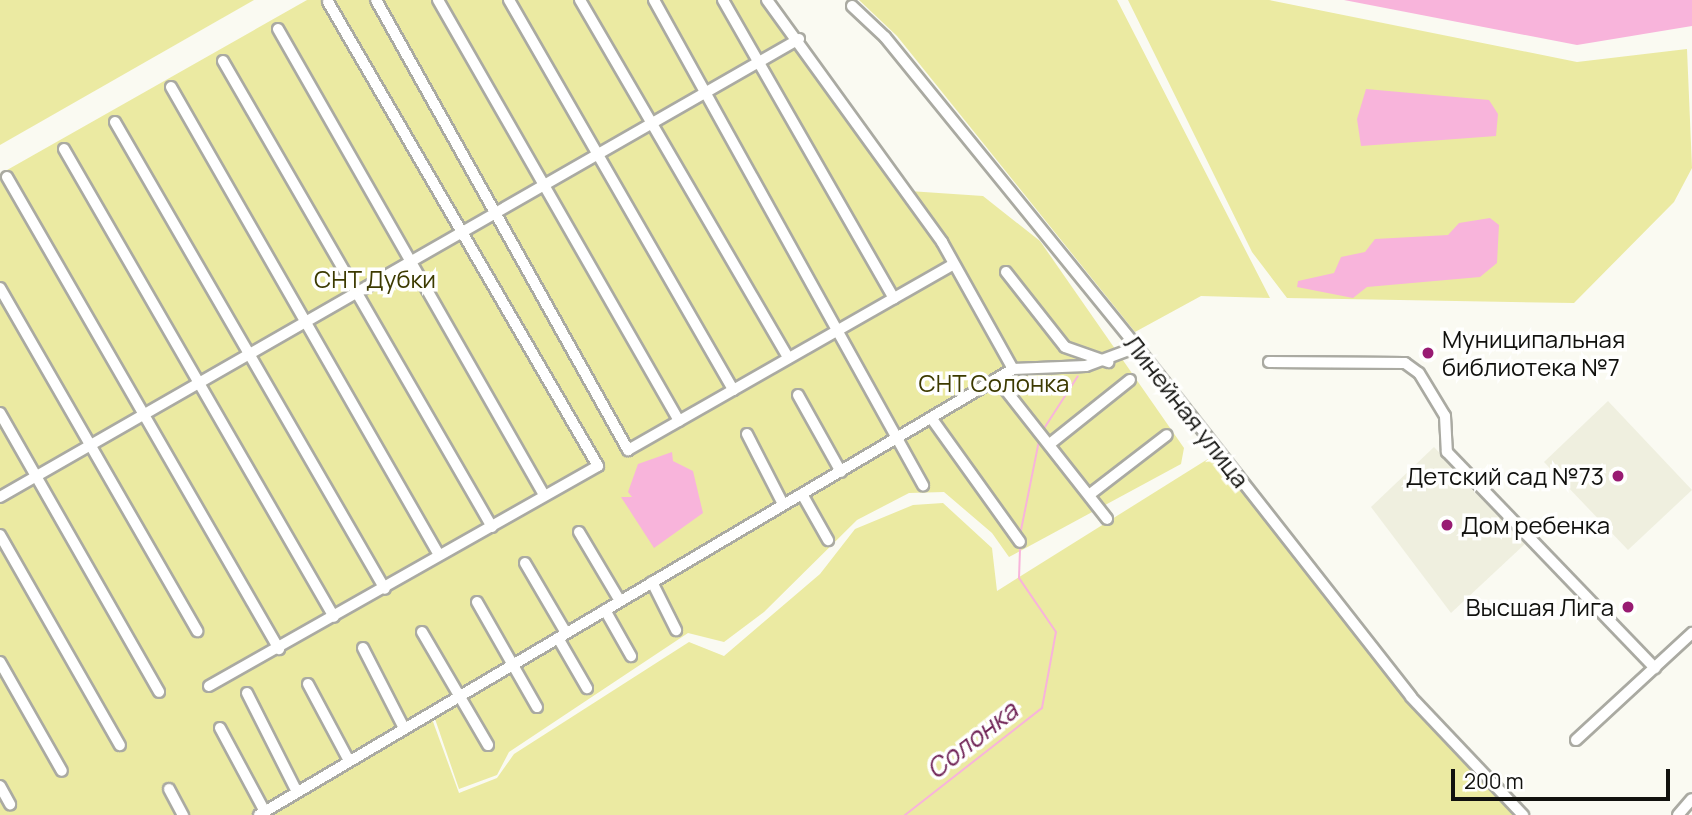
<!DOCTYPE html>
<html>
<head>
<meta charset="utf-8">
<style>
  body { margin:0 }
  #map { position:relative; width:1692px; height:815px; overflow:hidden; background:#fafaf2; font-family:Manrope,sans-serif }
  div>[style] { position:absolute }
  [style*='--x'] { left:calc(var(--x)*1px); top:calc(var(--y)*1px); width:calc(var(--w)*1px); rotate:calc(var(--a)*1deg) }
  .built>* { inset:0; background:#efefdf }
  .green>* { inset:0; background:#ebeaa2 }
  .water>* { inset:0; background:#f8b4db }
  .stream>* { height:2px; margin:-1px; padding:0 1px; transform-origin:1px; border-radius:1px; background:#f8b4db }
  .roads { filter:drop-shadow(2px 0 #aaaaa2) drop-shadow(-2px 0 #aaaaa2) drop-shadow(0 2px #aaaaa2) drop-shadow(0 -2px #aaaaa2) }
  .minor>* { height:10px; margin:-5px; padding:0 5px; transform-origin:5px; border-radius:5px; background:#fff }
  .dots>* { width:19px; height:19px; translate:-50% -50%; box-sizing:border-box; border:4px solid #fffffe; border-radius:50% }
  span { translate:-50% -50%; white-space:nowrap; text-align:center; line-height:1.15; -webkit-text-stroke:7px #fffffe; paint-order:stroke }
  .park-label { font-size:24px; color:#3c3a00 }
  .poi-label { font-size:24px; color:#11110e }
  .left { translate:0 -50%; text-align:left }
  .right { translate:-100% -50%; text-align:right }
  .street-label { font-size:24px; color:#11110e }
  .water-label { font-size:26px; color:#6f2255; font-style:italic }
  .scale { position:absolute; left:1451px; top:769px; width:219px; height:32px; box-sizing:border-box; border:4px solid #11110e; border-top:0; padding-left:9px; font-size:21px; line-height:24px; white-space:nowrap; color:#11110e; -webkit-text-stroke:5px #fffffe; paint-order:stroke }
</style>
</head>
<body>
<div id="map">
  <div class="built">
    <i style="clip-path:polygon(1608px 401px,1692px 490px,1628px 550px,1544px 462px)"></i>
    <i style="clip-path:polygon(1434px 447px,1526px 543px,1451px 613px,1371px 507px)"></i>
  </div>
  <div class="green">
    <i style="clip-path:polygon(0 0,254px 0,0 145px)"></i>
    <i style="clip-path:polygon(307px 0,772px 0,909px 191px,983px 196px,1040px 241px,1184px 448px,1181px 464px,1009px 557px,992px 533px,944px 492px,909px 493px,857px 520px,764px 612px,724px 642px,688px 633px,509px 752px,497px 775px,459px 789px,434px 716px,355px 764px,432px 719px,459px 793px,497px 778px,514px 754px,689px 642px,724px 656px,820px 574px,855px 529px,913px 505px,943px 503px,992px 548px,997px 591px,1219px 452px,1411px 697px,1523px 815px,0 815px,0 174px)"></i>
    <i style="clip-path:polygon(859px 0,1117px 0,1270px 298px,1201px 296px,1135px 332px,897px 36px)"></i>
    <i style="clip-path:polygon(1128px 0,1269px 0,1577px 62px,1687px 49px,1692px 168px,1674px 202px,1574px 303px,1287px 298px,1252px 252px)"></i>
  </div>
  <div class="water">
    <i style="clip-path:polygon(1344px 0,1692px 0,1692px 26px,1577px 45px)"></i>
    <i style="clip-path:polygon(1366px 89px,1489px 100px,1498px 114px,1496px 136px,1361px 146px,1357px 119px)"></i>
    <i style="clip-path:polygon(1490px 218px,1499px 225px,1497px 263px,1480px 277px,1367px 287px,1353px 298px,1297px 287px,1298px 281px,1334px 273px,1341px 257px,1365px 252px,1375px 239px,1448px 235px,1459px 223px)"></i>
    <i style="clip-path:polygon(672px 452px,673px 461px,693px 471px,703px 513px,654px 548px,621px 497px,632px 497px,628px 492px,638px 464px)"></i>
  </div>
  <div class="stream">
    <i style="--x:1043;--y:430;--w:64;--a:-57.1"></i>
    <i style="--x:1020;--y:535;--w:96;--a:-78.6"></i>
    <i style="--x:905;--y:815;--w:174;--a:-38"></i>
    <i style="--x:1042;--y:708;--w:77;--a:-79.6"></i>
    <i style="--x:1056;--y:632;--w:65;--a:-124.4"></i>
    <i style="--x:1019;--y:578;--w:34;--a:-88"></i>
  </div>
  <div class="roads">
    <div class="minor">
      <i style="--x:376;--y:0;--w:516;--a:60.75"></i>
      <i style="--x:628;--y:450;--w:373;--a:-29.7"></i>
      <i style="--x:438;--y:0;--w:485;--a:60.2"></i>
      <i style="--x:509;--y:0;--w:450;--a:60.1"></i>
      <i style="--x:580;--y:0;--w:414;--a:59.8"></i>
      <i style="--x:654;--y:0;--w:555;--a:60.99"></i>
      <i style="--x:723;--y:0;--w:344;--a:60.2"></i>
      <i style="--x:767;--y:0;--w:299;--a:54.1"></i>
      <i style="--x:942;--y:242;--w:145;--a:60.8"></i>
      <i style="--x:852;--y:6;--w:45;--a:43.2"></i>
      <i style="--x:885;--y:37;--w:400;--a:50.9"></i>
      <i style="--x:1137;--y:347;--w:444;--a:51.9"></i>
      <i style="--x:1411;--y:697;--w:163;--a:46.5"></i>
      <i style="--x:278;--y:29;--w:537;--a:60.28"></i>
      <i style="--x:223;--y:61;--w:538;--a:60"></i>
      <i style="--x:171;--y:87;--w:539;--a:60.2"></i>
      <i style="--x:115;--y:122;--w:539;--a:59.97"></i>
      <i style="--x:64;--y:149;--w:540;--a:60.02"></i>
      <i style="--x:7;--y:177;--w:545;--a:60.05"></i>
      <i style="--x:1006;--y:272;--w:95;--a:51.8"></i>
      <i style="--x:1065;--y:347;--w:46;--a:19.2"></i>
      <i style="--x:0;--y:288;--w:396;--a:60.1"></i>
      <i style="--x:1269;--y:362;--w:136;--a:0.4"></i>
      <i style="--x:1405;--y:363;--w:17;--a:36"></i>
      <i style="--x:1419;--y:373;--w:50;--a:58.8"></i>
      <i style="--x:1445;--y:416;--w:36;--a:87"></i>
      <i style="--x:1447;--y:452;--w:300;--a:46.1"></i>
      <i style="--x:997;--y:379;--w:178;--a:51.8"></i>
      <i style="--x:798;--y:395;--w:88;--a:60.8"></i>
      <i style="--x:0;--y:413;--w:321;--a:60.3"></i>
      <i style="--x:932;--y:419;--w:151;--a:54.4"></i>
      <i style="--x:747;--y:434;--w:79;--a:62.8"></i>
      <i style="--x:1051;--y:443;--w:101;--a:-38.6"></i>
      <i style="--x:802;--y:494;--w:53;--a:60.5"></i>
      <i style="--x:1089;--y:495;--w:98;--a:-37.6"></i>
      <i style="--x:0;--y:497;--w:921;--a:-29.82"></i>
      <i style="--x:579;--y:532;--w:80;--a:59.3"></i>
      <i style="--x:0;--y:535;--w:242;--a:60.3"></i>
      <i style="--x:525;--y:563;--w:81;--a:59.6"></i>
      <i style="--x:652;--y:582;--w:54;--a:63.4"></i>
      <i style="--x:477;--y:602;--w:121;--a:60.3"></i>
      <i style="--x:605;--y:610;--w:53;--a:60.5"></i>
      <i style="--x:422;--y:632;--w:131;--a:59.7"></i>
      <i style="--x:558;--y:638;--w:58;--a:59.9"></i>
      <i style="--x:363;--y:648;--w:90;--a:62.9"></i>
      <i style="--x:0;--y:662;--w:125;--a:60.4"></i>
      <i style="--x:308;--y:684;--w:85;--a:61.9"></i>
      <i style="--x:209;--y:686;--w:447;--a:-29.5"></i>
      <i style="--x:598;--y:466;--w:537;--a:-120.19"></i>
      <i style="--x:247;--y:693;--w:109;--a:63.2"></i>
      <i style="--x:220;--y:728;--w:93;--a:61.8"></i>
      <i style="--x:1576;--y:740;--w:158;--a:-42.7"></i>
      <i style="--x:0;--y:786;--w:21;--a:61"></i>
      <i style="--x:169;--y:789;--w:30;--a:62"></i>
      <i style="--x:259;--y:815;--w:876;--a:-30.6"></i>
      <i style="--x:1013;--y:369;--w:73;--a:-2.4"></i>
      <i style="--x:1086;--y:366;--w:54;--a:-20.4"></i>
      <i style="--x:1678;--y:815;--w:21;--a:-49"></i>
    </div>
  </div>
  <div class="dots">
    <i style="left:1428px;top:353px;background:#981b72"></i>
    <i style="left:1618px;top:476px;background:#981b72"></i>
    <i style="left:1447px;top:525px;background:#981b72"></i>
    <i style="left:1628px;top:607px;background:#981b72"></i>
  </div>
  <div class="park-label">
    <span style="left:375px;top:279px">СНТ Дубки</span>
    <span style="left:994px;top:383px">СНТ Солонка</span>
  </div>
  <div class="poi-label">
    <span class="left" style="left:1442px;top:353px">Муниципальная<br>библиотека №7</span>
    <span class="right" style="left:1604px;top:476px">Детский сад №73</span>
    <span class="left" style="left:1461px;top:525px">Дом ребенка</span>
    <span class="right" style="left:1614px;top:607px">Высшая Лига</span>
  </div>
  <div class="street-label">
    <span style="left:1187px;top:411px;rotate:52deg">Линейная улица</span>
  </div>
  <div class="water-label">
    <span style="left:972px;top:740px;rotate:-38deg">Солонка</span>
  </div>
  <div class="scale">200 m</div>
</div>
</body>
</html>
